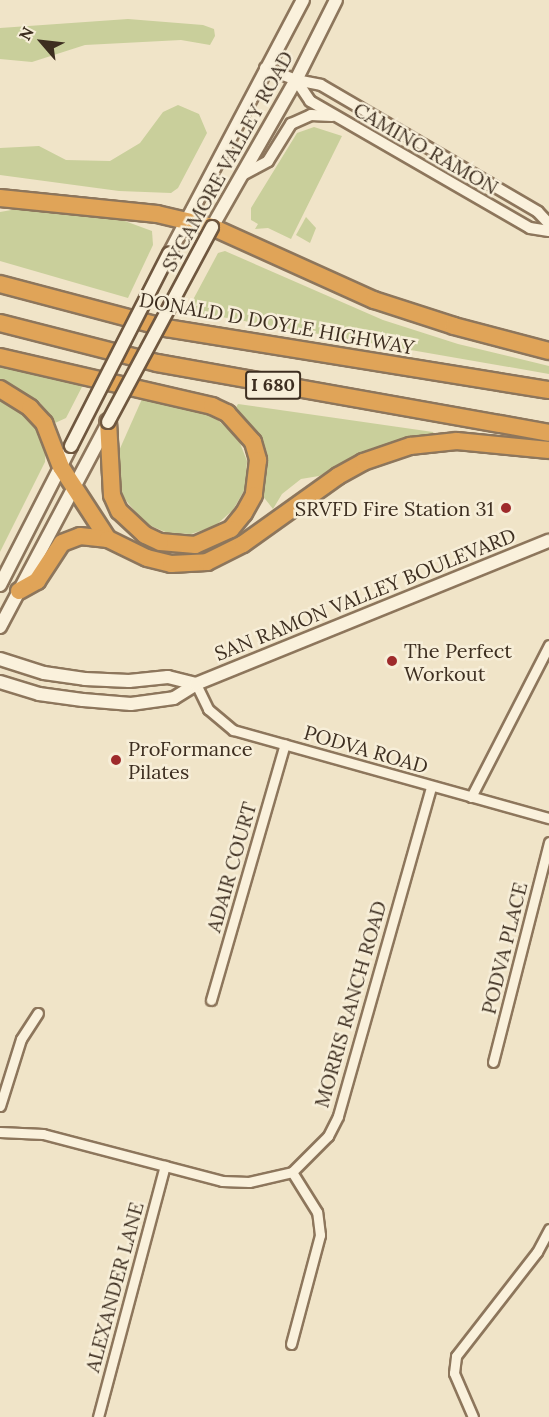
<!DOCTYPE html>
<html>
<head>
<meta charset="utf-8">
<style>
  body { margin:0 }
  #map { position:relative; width:549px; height:1417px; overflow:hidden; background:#f0e4c8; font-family:Lora,serif }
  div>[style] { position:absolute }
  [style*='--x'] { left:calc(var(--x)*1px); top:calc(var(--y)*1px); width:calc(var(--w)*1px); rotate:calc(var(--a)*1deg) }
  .green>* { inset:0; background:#c9cf9b }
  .roads { filter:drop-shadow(2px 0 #8d765c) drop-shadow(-2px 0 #8d765c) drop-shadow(0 2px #8d765c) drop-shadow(0 -2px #8d765c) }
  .minor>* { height:9px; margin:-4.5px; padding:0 4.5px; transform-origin:4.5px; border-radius:4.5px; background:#faf1dc }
  .tertiary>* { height:10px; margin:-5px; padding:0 5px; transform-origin:5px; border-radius:5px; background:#faf1dc }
  .secondary>* { height:12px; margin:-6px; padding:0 6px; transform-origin:6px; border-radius:6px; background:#faf1dc }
  .motorway>* { height:16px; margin:-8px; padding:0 8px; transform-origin:8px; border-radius:8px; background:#e0a458 }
  .bridges { filter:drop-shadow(2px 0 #6f573f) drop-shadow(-2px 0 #6f573f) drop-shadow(0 2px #6f573f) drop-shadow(0 -2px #6f573f) }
  .secondary-bridge>* { height:12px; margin:-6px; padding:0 6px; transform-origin:6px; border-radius:6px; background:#faf1dc }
  .dots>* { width:16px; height:16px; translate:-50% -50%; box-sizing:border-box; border:3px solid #f7eed8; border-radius:50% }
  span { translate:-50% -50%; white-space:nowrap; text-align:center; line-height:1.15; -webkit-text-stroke:5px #f7eed8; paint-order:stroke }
  .shield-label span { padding:2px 4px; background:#f7eed8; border:2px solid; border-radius:4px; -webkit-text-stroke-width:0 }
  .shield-label { font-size:18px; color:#3d2e20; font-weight:700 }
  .street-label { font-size:20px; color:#3d2e20 }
  .poi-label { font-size:20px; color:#3d2e20 }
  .right { translate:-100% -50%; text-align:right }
  .left { translate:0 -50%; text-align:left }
  .north { position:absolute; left:12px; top:12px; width:60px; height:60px; -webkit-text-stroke:4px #f7eed8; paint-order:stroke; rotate:298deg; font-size:16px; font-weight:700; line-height:24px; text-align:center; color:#3d2e20 }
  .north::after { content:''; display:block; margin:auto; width:21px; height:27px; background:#3d2e20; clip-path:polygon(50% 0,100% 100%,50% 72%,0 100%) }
</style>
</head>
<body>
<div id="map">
  <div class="green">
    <i style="clip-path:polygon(128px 19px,203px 25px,214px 29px,215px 36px,210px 45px,181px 40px,85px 45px,32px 62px,0 59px,0 28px)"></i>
    <i style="clip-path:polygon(178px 105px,199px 114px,207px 133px,178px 188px,171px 193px,119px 191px,0 175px,0 148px,39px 146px,66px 160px,110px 161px,140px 143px,163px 112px)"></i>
    <i style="clip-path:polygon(314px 127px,342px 136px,291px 239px,268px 228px,255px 229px,258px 224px,251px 220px,251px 208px,297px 133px)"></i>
    <i style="clip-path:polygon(17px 209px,122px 220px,152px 231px,153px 245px,128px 298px,0 261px,0 212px)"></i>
    <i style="clip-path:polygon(306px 217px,316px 228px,310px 243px,296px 235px)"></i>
    <i style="clip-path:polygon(225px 251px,383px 320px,458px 344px,549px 366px,549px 374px,187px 311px,218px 253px)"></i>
    <i style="clip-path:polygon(0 364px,84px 383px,66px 418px,55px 423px,38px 400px,0 382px)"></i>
    <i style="clip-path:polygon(0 399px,30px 417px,46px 447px,45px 462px,0 552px)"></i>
    <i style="clip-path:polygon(142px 399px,212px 415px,238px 438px,247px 461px,245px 489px,233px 510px,215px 526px,191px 534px,168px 533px,146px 524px,122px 496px,118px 453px)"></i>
    <i style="clip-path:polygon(238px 404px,433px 432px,434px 434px,372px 448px,319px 476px,301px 479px,282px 494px,273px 509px,262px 495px,256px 437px,235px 409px)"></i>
  </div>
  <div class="roads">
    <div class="minor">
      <i style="--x:196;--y:684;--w:28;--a:64"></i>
      <i style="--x:208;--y:709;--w:33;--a:40"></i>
      <i style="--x:233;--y:730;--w:328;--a:15.6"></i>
      <i style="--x:471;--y:797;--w:171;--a:-62.8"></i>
      <i style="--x:211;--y:1000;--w:266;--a:-73.9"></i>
      <i style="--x:493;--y:1062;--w:227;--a:-75.7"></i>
      <i style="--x:0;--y:1106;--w:70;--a:-72.6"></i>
      <i style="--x:21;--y:1039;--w:31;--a:-57"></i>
      <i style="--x:0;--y:1132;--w:43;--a:2.7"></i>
      <i style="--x:43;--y:1134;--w:185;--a:14.7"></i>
      <i style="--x:222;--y:1181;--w:27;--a:2"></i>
      <i style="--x:249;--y:1182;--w:44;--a:-13.1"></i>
      <i style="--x:292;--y:1172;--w:51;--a:-45"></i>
      <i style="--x:328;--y:1136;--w:22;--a:-63"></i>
      <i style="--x:338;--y:1116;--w:342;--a:-74.2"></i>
      <i style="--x:291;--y:1344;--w:113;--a:-75.1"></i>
      <i style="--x:320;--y:1235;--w:23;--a:-97"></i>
      <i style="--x:317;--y:1212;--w:47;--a:-122"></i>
      <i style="--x:98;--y:1417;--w:260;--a:-75.1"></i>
      <i style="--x:473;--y:1417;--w:48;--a:-113.4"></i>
      <i style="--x:454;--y:1373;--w:17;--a:-83"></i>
      <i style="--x:456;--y:1356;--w:132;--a:-52.1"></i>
      <i style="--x:537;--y:1252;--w:26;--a:-62"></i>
    </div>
    <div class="tertiary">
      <i style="--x:265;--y:68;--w:33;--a:21"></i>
      <i style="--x:296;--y:80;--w:25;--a:11"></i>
      <i style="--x:321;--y:85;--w:251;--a:30.3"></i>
      <i style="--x:538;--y:212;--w:16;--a:47"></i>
      <i style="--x:296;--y:80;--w:25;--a:56"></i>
      <i style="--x:310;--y:101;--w:254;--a:30"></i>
      <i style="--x:530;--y:228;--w:19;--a:9"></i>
      <i style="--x:244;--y:174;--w:27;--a:-28"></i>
      <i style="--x:268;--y:161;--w:44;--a:-58.1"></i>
      <i style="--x:291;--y:124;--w:22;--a:-24"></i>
      <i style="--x:311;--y:115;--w:21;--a:3"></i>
    </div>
    <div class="secondary">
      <i style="--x:212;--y:227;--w:169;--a:-60.3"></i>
      <i style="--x:296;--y:80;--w:89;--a:-63.4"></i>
      <i style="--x:169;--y:254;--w:287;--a:-62.2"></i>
      <i style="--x:0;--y:585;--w:156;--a:-62.9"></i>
      <i style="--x:0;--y:627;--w:231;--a:-62.1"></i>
      <i style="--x:0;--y:659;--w:46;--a:17.7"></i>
      <i style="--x:44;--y:673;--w:41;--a:8.3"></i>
      <i style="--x:85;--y:679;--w:44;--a:2.6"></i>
      <i style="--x:129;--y:681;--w:39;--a:-6"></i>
      <i style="--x:168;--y:677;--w:29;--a:14"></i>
      <i style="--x:0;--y:682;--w:41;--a:17.1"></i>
      <i style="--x:39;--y:694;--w:44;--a:7.8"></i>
      <i style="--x:83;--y:700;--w:48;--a:4.8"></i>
      <i style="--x:131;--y:704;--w:43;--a:-7.9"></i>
      <i style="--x:174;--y:698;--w:26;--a:-32"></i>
      <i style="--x:196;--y:684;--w:381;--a:-22.1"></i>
    </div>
    <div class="motorway">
      <i style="--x:0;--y:198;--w:158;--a:5.8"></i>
      <i style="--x:157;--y:214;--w:57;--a:13.3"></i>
      <i style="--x:212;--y:227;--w:178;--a:24.3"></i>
      <i style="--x:374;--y:300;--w:84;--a:18"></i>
      <i style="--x:454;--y:326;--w:98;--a:14.7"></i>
      <i style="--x:0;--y:284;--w:172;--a:14.8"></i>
      <i style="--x:166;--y:328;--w:388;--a:9.2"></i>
      <i style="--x:0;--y:323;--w:162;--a:14.3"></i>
      <i style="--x:157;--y:363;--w:398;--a:10.1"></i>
      <i style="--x:0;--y:357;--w:218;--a:13"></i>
      <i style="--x:212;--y:406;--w:17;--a:25"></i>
      <i style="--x:227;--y:413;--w:39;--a:48"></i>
      <i style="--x:253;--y:442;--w:19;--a:74"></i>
      <i style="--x:258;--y:460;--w:35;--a:97"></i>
      <i style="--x:254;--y:495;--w:21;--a:119"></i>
      <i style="--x:244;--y:513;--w:21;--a:129"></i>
      <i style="--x:231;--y:529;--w:39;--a:156"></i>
      <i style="--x:195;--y:545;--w:35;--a:-175"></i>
      <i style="--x:160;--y:542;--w:17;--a:-155"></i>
      <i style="--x:145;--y:535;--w:35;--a:-137"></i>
      <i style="--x:119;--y:511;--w:17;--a:-114"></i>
      <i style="--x:112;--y:495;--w:73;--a:-93.1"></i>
      <i style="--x:0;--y:389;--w:36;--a:32"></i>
      <i style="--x:30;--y:408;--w:21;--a:47"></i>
      <i style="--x:44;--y:423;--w:47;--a:68.9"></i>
      <i style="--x:61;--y:467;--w:86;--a:56.9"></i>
      <i style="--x:19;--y:591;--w:21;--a:-29"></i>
      <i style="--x:37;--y:581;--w:45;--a:-56.7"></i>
      <i style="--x:62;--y:543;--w:19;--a:-21"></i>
      <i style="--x:80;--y:536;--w:28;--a:6"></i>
      <i style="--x:108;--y:539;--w:43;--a:26"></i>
      <i style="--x:147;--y:558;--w:25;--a:14"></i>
      <i style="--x:171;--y:564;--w:36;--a:-3"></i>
      <i style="--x:207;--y:562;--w:40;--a:-26.6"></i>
      <i style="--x:243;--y:544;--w:117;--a:-35.6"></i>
      <i style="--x:338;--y:476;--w:29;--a:-29"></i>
      <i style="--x:363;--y:462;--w:50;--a:-18.8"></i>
      <i style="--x:410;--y:446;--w:47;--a:-6.1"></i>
      <i style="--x:457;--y:441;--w:92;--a:5.6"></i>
    </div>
  </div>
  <div class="bridges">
    <div class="secondary-bridge">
      <i style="--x:108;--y:422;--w:221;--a:-61.9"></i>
      <i style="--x:71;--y:446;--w:216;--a:-63"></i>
    </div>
  </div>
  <div class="dots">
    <i style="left:506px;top:508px;background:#9e2a2b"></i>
    <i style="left:392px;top:661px;background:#9e2a2b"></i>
    <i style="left:116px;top:760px;background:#9e2a2b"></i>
  </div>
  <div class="shield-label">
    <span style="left:273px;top:385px">I 680</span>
  </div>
  <div class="street-label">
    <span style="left:426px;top:148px;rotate:30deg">CAMINO RAMON</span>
    <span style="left:227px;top:161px;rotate:-61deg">SYCAMORE VALLEY ROAD</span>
    <span style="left:277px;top:323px;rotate:10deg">DONALD D DOYLE HIGHWAY</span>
    <span style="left:365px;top:594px;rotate:-22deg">SAN RAMON VALLEY BOULEVARD</span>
    <span style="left:366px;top:749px;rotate:16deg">PODVA ROAD</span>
    <span style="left:231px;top:867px;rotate:-74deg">ADAIR COURT</span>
    <span style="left:504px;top:948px;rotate:-76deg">PODVA PLACE</span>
    <span style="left:350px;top:1004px;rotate:-74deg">MORRIS RANCH ROAD</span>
    <span style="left:114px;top:1287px;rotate:-75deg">ALEXANDER LANE</span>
  </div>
  <div class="poi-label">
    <span class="right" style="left:494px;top:508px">SRVFD Fire Station 31</span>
    <span class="left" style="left:404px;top:662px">The Perfect<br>Workout</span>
    <span class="left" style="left:128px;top:760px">ProFormance<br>Pilates</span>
  </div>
  <div class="north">N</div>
</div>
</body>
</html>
